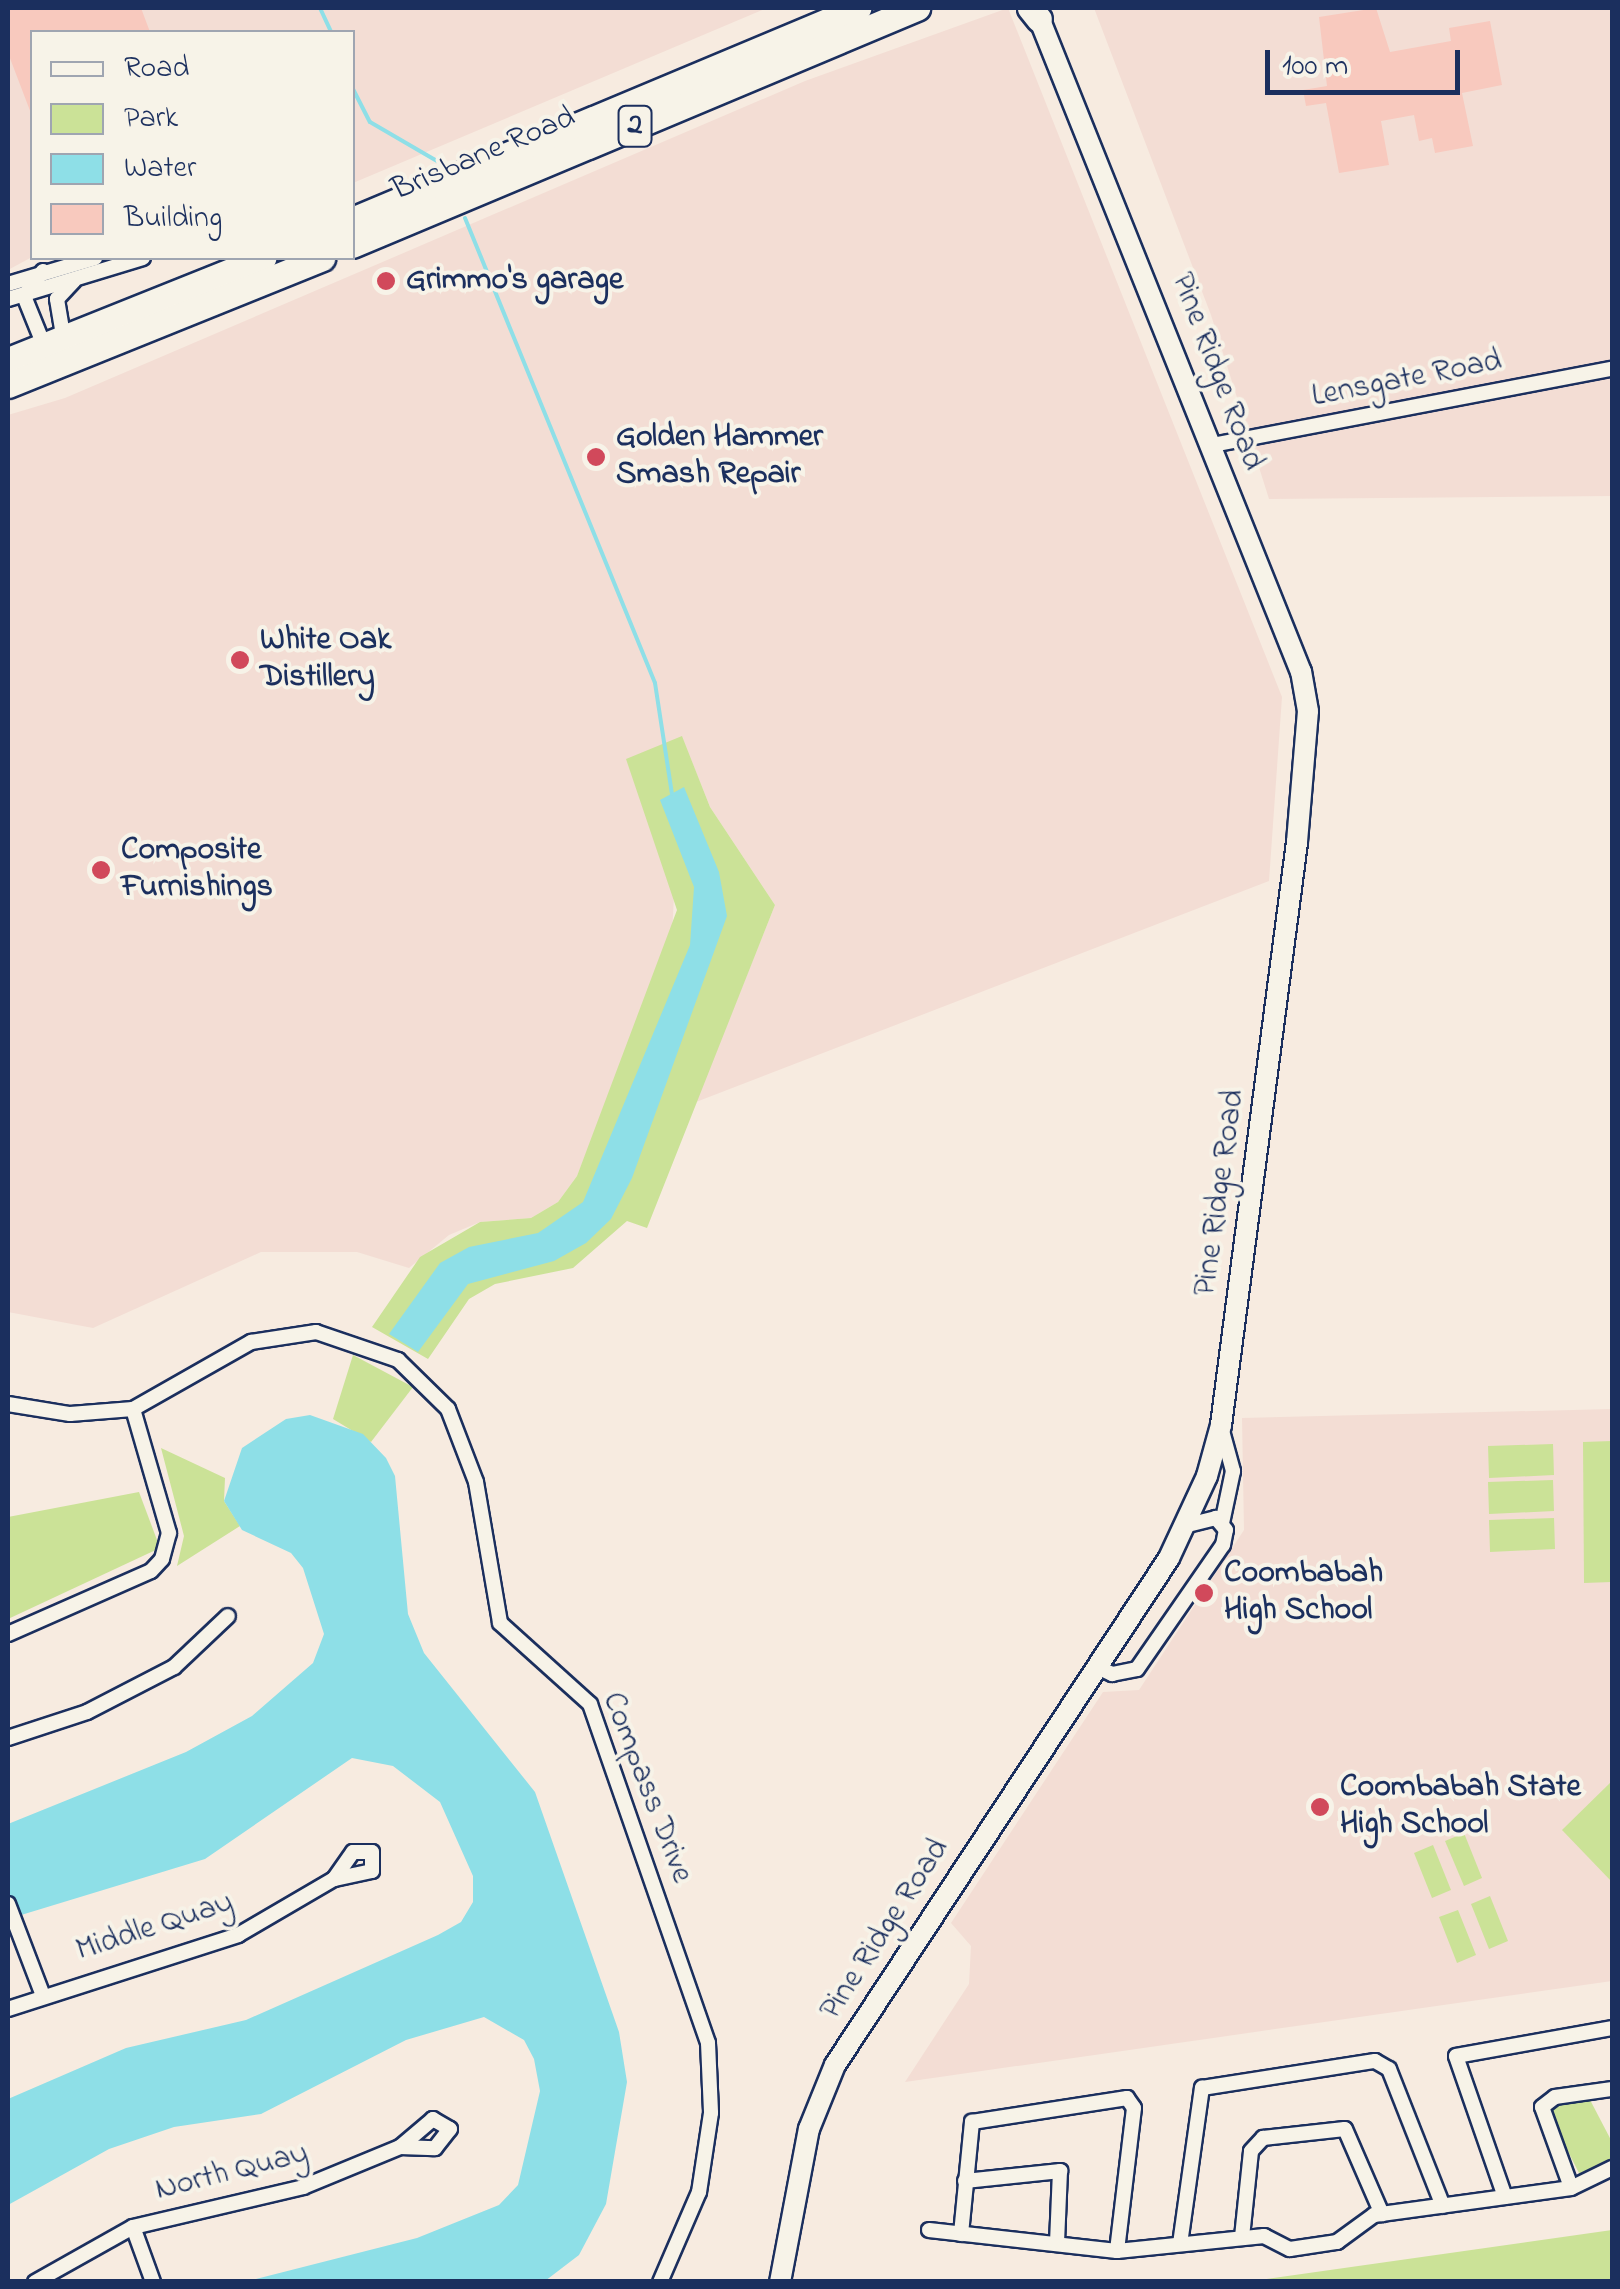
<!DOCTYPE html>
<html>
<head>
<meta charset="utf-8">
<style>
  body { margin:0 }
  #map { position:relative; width:1620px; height:2289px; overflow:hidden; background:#f7ebe0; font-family:"Indie Flower",sans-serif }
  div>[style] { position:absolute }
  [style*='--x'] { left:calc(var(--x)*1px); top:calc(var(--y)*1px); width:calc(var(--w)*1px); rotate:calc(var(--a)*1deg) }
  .built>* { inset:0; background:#f3ddd4 }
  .green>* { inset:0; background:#cbe297 }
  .water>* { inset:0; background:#8edfe7 }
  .stream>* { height:4px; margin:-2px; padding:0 2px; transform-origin:2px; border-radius:2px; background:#8edfe7 }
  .building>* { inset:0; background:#f8c9be }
  .roads { filter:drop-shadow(2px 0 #1b2f5e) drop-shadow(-2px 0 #1b2f5e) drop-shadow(0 2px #1b2f5e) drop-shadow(0 -2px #1b2f5e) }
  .street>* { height:14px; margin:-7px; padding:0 7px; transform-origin:7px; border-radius:7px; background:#f7f3e8 }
  .secondary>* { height:20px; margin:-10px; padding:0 10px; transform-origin:10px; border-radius:10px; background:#f7f3e8 }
  .highway>* { height:25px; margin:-12.5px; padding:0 12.5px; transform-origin:12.5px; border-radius:12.5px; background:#f7f3e8 }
  .dots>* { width:28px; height:28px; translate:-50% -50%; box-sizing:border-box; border:5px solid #f7f3e8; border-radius:50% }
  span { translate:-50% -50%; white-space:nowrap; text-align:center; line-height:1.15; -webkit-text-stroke:8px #f7f3e8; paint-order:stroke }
  .shield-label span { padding:2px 8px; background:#f7f3e8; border:2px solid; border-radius:8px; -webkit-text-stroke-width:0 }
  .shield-label { font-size:30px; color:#1b2f5e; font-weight:700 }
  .street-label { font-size:32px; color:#1b2f5e }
  .poi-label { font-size:32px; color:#1b2f5e; font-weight:700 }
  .left { translate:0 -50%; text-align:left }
  .frame { position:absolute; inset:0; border:10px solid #1b2f5e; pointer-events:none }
  .legend { position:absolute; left:30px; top:30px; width:325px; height:230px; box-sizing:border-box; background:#f7f3e8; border:2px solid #9fa5b1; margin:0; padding:12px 18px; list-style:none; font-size:30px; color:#1b2f5e }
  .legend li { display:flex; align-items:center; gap:20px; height:50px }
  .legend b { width:50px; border:2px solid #9fa5b1 }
  .scale { position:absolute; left:1265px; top:50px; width:195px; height:45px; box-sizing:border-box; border:5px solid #1b2f5e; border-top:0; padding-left:12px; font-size:30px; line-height:35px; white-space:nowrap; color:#1b2f5e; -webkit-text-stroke:8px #f7f3e8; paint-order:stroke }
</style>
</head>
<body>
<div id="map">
  <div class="built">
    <i style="clip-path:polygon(8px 8px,767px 8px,353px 183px,352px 32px,32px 32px,32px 257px,8px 270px)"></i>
    <i style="clip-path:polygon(1008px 8px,1282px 697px,1269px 881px,696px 1102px,775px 905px,710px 807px,682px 737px,672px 935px,577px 1176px,558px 1202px,531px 1218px,480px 1222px,449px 1235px,409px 1268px,357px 1252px,261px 1252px,93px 1328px,8px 1312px,8px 415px,65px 398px,805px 81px)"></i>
    <i style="clip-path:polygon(1094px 8px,1612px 8px,1612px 496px,1269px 499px,1211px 315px)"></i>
    <i style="clip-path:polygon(1612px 1409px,1612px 1981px,905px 2082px,969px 1984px,971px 1946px,951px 1923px,1103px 1692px,1139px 1690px,1244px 1530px,1242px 1418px)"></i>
  </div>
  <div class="green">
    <i style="clip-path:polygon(682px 736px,710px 807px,775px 905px,647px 1228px,627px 1221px,573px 1268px,495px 1284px,469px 1299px,428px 1359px,372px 1327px,420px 1257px,480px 1222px,531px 1218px,558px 1202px,577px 1176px,677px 910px,626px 759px)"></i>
    <i style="clip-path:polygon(353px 1355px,413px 1387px,371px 1442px,333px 1419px)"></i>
    <i style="clip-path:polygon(1612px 1441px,1612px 1582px,1584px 1583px,1583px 1442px)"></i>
    <i style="clip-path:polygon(1553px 1444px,1554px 1475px,1489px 1478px,1488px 1446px)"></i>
    <i style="clip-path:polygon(161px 1448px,225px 1478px,224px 1501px,240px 1526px,177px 1566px,184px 1536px)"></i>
    <i style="clip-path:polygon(1553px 1480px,1554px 1511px,1489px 1514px,1488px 1482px)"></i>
    <i style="clip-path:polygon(139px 1492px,160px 1548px,8px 1619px,8px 1517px)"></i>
    <i style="clip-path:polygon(1554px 1518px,1555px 1549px,1490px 1552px,1489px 1520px)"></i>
    <i style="clip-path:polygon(1612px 1781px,1612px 1882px,1562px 1830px)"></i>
    <i style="clip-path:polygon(1464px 1833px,1482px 1878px,1464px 1886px,1445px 1841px)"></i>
    <i style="clip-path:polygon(1433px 1845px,1451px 1890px,1432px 1898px,1414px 1853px)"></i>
    <i style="clip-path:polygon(1490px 1896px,1508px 1941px,1489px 1949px,1471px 1904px)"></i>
    <i style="clip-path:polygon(1458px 1910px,1476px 1955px,1457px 1963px,1439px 1917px)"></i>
    <i style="clip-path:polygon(1588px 2096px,1612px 2142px,1612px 2161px,1580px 2175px,1546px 2108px)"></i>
    <i style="clip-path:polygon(1612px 2230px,1612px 2281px,1252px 2281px)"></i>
  </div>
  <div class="water">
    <i style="clip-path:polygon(684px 787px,719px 872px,727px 916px,632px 1178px,611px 1219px,586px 1243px,554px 1261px,468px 1284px,418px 1352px,389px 1334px,440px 1263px,469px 1247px,538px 1233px,583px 1202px,690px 945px,694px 887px,660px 800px)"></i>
    <i style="clip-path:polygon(310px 1415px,363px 1434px,386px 1458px,395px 1476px,408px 1614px,424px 1653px,535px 1792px,619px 2032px,627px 2082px,606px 2204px,579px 2255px,545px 2281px,248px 2281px,417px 2238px,499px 2205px,518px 2185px,540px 2091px,534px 2059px,524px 2040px,484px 2017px,406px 2040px,261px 2114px,174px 2127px,109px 2149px,8px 2205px,8px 2099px,126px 2048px,246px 2020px,438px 1935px,461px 1922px,473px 1902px,473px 1876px,440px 1802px,393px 1766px,352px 1758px,205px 1859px,8px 1919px,8px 1824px,186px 1752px,252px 1716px,313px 1663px,324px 1634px,303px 1568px,291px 1553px,242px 1530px,224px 1501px,242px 1448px,286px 1419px)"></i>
  </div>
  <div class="stream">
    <i style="--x:320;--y:8;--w:26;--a:65"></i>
    <i style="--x:352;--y:87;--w:39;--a:63"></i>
    <i style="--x:370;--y:122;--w:78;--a:30.2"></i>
    <i style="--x:465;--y:218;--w:502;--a:67.77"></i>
    <i style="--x:655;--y:683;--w:112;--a:81.3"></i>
  </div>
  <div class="building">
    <i style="clip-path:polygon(8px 8px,141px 8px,150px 32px,32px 32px,32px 116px,8px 53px)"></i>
    <i style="clip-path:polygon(1376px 8px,1390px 52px,1451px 41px,1449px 28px,1490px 21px,1502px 85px,1462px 93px,1473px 146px,1435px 153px,1432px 138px,1419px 141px,1414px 115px,1381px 121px,1389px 165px,1339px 173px,1326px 103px,1306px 106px,1303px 90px,1327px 86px,1319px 17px)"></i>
  </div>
  <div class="roads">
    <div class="street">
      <i style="--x:43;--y:271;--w:31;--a:127"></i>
      <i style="--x:24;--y:296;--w:56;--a:68"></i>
      <i style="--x:8;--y:284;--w:91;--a:-16.6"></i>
      <i style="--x:8;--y:299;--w:141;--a:-16.9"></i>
      <i style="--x:64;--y:341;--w:43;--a:-99.5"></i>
      <i style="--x:57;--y:299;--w:25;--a:-47"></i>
      <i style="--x:1212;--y:445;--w:407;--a:-10.8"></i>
      <i style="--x:8;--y:1404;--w:63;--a:9.2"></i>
      <i style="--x:70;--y:1414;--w:63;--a:-4.5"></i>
      <i style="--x:133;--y:1409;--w:136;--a:-29.6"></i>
      <i style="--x:251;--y:1342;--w:66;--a:-8.7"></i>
      <i style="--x:316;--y:1332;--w:87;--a:18.9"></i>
      <i style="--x:398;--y:1360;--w:70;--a:44.4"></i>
      <i style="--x:448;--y:1409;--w:78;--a:69"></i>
      <i style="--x:476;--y:1482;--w:143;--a:80.3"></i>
      <i style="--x:500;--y:1623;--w:121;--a:42"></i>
      <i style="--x:590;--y:1704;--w:359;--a:70.8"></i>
      <i style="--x:708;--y:2043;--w:70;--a:87.5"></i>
      <i style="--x:711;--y:2113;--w:80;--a:98.6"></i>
      <i style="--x:699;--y:2192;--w:98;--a:113.4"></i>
      <i style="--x:1221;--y:1427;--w:46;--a:74.7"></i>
      <i style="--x:1233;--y:1471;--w:53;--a:101.9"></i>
      <i style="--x:8;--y:1634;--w:156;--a:-23.8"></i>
      <i style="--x:151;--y:1571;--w:16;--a:-47"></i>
      <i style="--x:162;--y:1559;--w:27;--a:-75"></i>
      <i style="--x:169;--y:1533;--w:129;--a:-106.2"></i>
      <i style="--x:1097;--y:1667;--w:17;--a:25"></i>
      <i style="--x:1112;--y:1674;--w:25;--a:-11"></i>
      <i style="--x:1137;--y:1669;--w:151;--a:-55.3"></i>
      <i style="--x:1223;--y:1545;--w:15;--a:-79"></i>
      <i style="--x:1226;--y:1530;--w:16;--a:-130"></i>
      <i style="--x:1216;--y:1518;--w:29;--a:166"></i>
      <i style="--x:8;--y:1738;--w:83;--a:-18.2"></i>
      <i style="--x:87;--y:1712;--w:98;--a:-27.3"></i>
      <i style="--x:174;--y:1667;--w:74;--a:-43.4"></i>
      <i style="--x:8;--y:1904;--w:95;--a:69.1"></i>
      <i style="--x:8;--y:2009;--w:242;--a:-17.8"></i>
      <i style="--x:238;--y:1935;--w:111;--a:-30.3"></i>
      <i style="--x:334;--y:1879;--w:33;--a:-55"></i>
      <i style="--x:353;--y:1852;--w:19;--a:0"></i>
      <i style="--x:372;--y:1852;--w:19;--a:90"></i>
      <i style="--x:372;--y:1871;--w:39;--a:168"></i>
      <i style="--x:965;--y:2181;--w:96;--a:-6"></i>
      <i style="--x:1060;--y:2171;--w:73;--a:92.4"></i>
      <i style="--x:1571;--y:2187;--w:85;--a:-109.9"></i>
      <i style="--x:1542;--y:2107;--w:16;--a:-38"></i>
      <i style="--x:1555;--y:2097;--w:58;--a:-8"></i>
      <i style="--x:1505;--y:2197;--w:149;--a:-109.2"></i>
      <i style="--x:1456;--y:2056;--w:158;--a:-10.2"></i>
      <i style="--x:133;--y:2227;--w:59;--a:70"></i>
      <i style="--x:929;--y:2230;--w:189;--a:6.4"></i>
      <i style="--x:1117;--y:2251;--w:148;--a:-5.8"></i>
      <i style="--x:1264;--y:2236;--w:29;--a:27"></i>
      <i style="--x:1290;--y:2249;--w:48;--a:-8.5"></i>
      <i style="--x:1337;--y:2242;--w:46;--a:-36.1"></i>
      <i style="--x:1374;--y:2215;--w:199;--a:-7.8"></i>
      <i style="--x:1571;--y:2188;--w:46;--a:-26"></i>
      <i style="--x:961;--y:2234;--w:113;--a:-84.4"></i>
      <i style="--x:972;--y:2122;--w:157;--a:-8.8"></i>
      <i style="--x:1127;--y:2098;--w:12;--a:55"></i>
      <i style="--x:1134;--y:2108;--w:144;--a:96.8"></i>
      <i style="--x:1242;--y:2237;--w:86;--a:-84"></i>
      <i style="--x:1251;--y:2151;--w:18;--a:-47"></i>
      <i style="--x:1263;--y:2138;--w:82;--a:-6.3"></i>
      <i style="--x:1345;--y:2129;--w:93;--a:66.5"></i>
      <i style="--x:1180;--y:2244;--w:158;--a:-82"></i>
      <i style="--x:1202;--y:2088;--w:175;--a:-8.9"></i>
      <i style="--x:1375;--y:2061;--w:16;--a:30"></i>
      <i style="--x:1389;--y:2069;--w:147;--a:68.5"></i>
      <i style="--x:35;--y:2282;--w:112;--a:-29.3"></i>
      <i style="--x:133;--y:2227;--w:175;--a:-13.2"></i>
      <i style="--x:303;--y:2187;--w:105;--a:-22.4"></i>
      <i style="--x:400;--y:2147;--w:35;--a:2"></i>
      <i style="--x:435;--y:2148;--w:24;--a:-52"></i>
      <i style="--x:450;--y:2129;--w:20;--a:-150"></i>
      <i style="--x:433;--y:2119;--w:43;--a:139.7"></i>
    </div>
    <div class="secondary">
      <i style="--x:780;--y:2282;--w:156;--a:-79.3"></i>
      <i style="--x:809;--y:2129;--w:69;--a:-67.9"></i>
      <i style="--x:835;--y:2065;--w:607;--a:-56.62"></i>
      <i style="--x:1169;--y:1558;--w:90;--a:-65.1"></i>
      <i style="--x:1207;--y:1476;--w:53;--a:-74.6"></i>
      <i style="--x:1221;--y:1425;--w:588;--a:-82.57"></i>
      <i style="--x:1297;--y:842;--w:131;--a:-85.2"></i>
      <i style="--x:1308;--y:711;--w:40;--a:-100"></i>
      <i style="--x:1301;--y:672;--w:715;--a:-111.83"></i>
    </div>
    <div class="highway">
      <i style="--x:1030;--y:8;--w:14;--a:51"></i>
      <i style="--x:352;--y:220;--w:549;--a:-22.73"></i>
      <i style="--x:352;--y:245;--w:613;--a:-22.76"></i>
      <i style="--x:8;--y:360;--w:275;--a:-21.8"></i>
      <i style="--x:8;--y:385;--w:339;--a:-22"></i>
    </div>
  </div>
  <div class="dots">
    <i style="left:386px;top:281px;background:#d1495b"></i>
    <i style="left:596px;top:457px;background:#d1495b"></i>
    <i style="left:240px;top:660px;background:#d1495b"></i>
    <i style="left:101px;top:870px;background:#d1495b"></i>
    <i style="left:1204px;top:1593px;background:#d1495b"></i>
    <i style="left:1320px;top:1807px;background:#d1495b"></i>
  </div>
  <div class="shield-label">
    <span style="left:635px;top:126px">2</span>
  </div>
  <div class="street-label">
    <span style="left:484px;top:155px;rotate:-23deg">Brisbane Road</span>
    <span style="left:1216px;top:372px;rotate:69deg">Pine Ridge Road</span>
    <span style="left:1407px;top:380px;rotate:-11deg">Lensgate Road</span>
    <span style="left:1221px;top:1193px;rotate:-82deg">Pine Ridge Road</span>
    <span style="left:646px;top:1788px;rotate:69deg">Compass Drive</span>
    <span style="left:155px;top:1928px;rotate:-18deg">Middle Quay</span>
    <span style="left:886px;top:1930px;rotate:-57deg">Pine Ridge Road</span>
    <span style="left:232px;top:2173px;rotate:-14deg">North Quay</span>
  </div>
  <div class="poi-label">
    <span class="left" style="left:406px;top:281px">Grimmo's garage</span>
    <span class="left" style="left:616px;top:457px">Golden Hammer<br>Smash Repair</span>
    <span class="left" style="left:260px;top:660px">White Oak<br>Distillery</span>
    <span class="left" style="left:121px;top:870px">Composite<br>Furnishings</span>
    <span class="left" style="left:1224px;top:1593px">Coombabah<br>High School</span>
    <span class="left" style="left:1340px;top:1807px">Coombabah State<br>High School</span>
  </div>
  <div class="frame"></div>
  <ul class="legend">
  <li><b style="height:12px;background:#f7f3e8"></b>Road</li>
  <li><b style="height:28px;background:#cbe297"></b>Park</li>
  <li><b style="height:28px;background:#8edfe7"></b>Water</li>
  <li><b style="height:28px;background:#f8c9be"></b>Building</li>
  </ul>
  <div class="scale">100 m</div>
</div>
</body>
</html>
